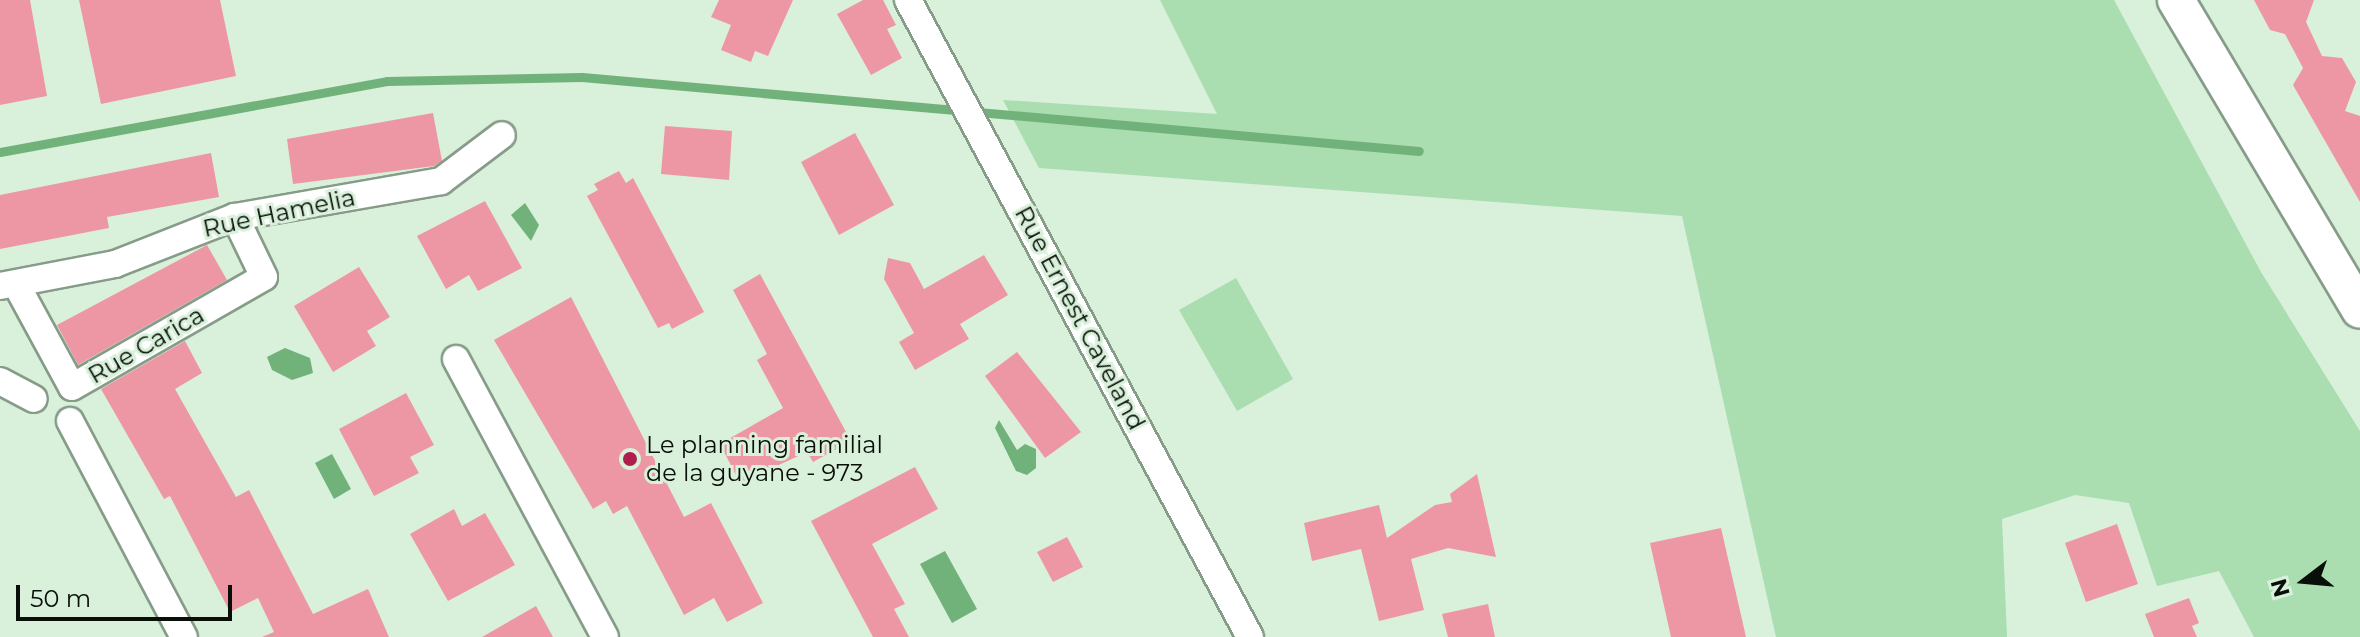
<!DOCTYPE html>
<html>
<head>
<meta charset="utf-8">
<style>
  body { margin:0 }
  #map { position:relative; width:2360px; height:637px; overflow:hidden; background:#d9f0db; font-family:Montserrat,sans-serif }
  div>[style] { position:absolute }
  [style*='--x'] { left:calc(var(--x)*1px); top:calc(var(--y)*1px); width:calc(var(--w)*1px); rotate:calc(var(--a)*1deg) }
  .green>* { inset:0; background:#aaddb0 }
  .water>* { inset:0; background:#70b27a }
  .stream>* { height:9px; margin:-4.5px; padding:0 4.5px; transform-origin:4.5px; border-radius:4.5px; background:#70b27a }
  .building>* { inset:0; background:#ee97a4 }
  .roads { filter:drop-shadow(2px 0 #869c89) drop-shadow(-2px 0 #869c89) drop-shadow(0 2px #869c89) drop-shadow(0 -2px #869c89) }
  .street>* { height:26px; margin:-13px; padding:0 13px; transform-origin:13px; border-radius:13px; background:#fff }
  .secondary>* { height:36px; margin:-18px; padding:0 18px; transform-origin:18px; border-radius:18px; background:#fff }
  .dots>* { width:22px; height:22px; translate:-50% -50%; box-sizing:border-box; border:4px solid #d9f0db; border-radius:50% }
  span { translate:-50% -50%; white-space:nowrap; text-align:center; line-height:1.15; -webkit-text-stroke:6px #d9f0db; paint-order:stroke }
  .street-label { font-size:24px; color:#080f09 }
  .poi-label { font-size:24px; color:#080f09 }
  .left { translate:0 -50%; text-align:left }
  .north { position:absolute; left:2264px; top:541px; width:80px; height:80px; -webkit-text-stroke:6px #d9f0db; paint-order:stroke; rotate:254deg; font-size:22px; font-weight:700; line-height:32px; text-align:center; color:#080f09 }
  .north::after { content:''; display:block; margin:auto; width:28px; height:36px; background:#080f09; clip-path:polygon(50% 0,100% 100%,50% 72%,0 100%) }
  .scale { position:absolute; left:16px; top:585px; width:216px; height:36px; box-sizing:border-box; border:4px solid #080f09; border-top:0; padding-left:10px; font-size:24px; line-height:28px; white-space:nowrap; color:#080f09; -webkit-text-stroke:6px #d9f0db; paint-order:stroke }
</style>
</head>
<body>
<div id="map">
  <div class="green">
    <i style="clip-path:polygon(1160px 0,2114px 0,2261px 272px,2360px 431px,2360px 637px,2254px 637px,2219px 571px,2157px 586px,2129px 503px,2075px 495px,2002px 519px,2007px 637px,1776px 637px,1682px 216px,1039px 168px,1003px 100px,1217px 114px)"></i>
    <i style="clip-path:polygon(1236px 278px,1293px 379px,1237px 411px,1179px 310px)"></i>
  </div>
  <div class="water">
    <i style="clip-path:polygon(525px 203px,539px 225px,531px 241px,511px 215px)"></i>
    <i style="clip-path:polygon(285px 348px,310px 358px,313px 373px,292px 380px,272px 370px,267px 357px)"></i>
    <i style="clip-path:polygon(999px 420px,1017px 450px,1025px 444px,1036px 449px,1036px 468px,1027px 475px,1016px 471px,995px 428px)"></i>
    <i style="clip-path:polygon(332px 454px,351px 489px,334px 499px,315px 463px)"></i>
    <i style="clip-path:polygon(945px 551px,977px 609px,952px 623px,920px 564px)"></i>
  </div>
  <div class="stream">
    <i style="--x:0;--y:152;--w:393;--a:-10.4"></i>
    <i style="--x:387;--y:81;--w:195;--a:-1.2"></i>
    <i style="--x:582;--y:77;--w:840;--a:5.05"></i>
  </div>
  <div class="building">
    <i style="clip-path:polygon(0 0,30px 0,47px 96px,0 105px)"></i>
    <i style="clip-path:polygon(79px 0,220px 0,236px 76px,101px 104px)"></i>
    <i style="clip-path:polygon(719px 0,793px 0,768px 56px,755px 51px,751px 62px,721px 50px,731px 25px,711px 17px)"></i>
    <i style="clip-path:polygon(863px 0,883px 0,896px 25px,887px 29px,902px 58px,871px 75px,837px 14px)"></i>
    <i style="clip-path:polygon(2254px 0,2314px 0,2306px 22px,2322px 56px,2342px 58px,2356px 82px,2345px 111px,2360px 116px,2360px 202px,2293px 85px,2303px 68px,2285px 34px,2270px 30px)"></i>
    <i style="clip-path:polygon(433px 113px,442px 161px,434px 166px,293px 184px,287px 139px)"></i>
    <i style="clip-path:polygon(665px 126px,732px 131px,729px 180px,661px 174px)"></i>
    <i style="clip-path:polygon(855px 133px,894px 205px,839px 235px,801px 162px)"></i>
    <i style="clip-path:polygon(211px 153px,219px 197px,107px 217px,109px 228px,0 249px,0 195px)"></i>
    <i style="clip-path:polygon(619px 171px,626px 183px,633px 178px,704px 312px,672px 329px,669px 323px,658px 328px,587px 196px,598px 190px,594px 184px)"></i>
    <i style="clip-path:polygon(485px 201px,522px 268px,478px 291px,469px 275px,446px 289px,417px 236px)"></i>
    <i style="clip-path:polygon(207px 245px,227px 280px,78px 365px,57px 325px)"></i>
    <i style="clip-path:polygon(984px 255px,1008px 295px,960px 324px,969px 339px,915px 370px,899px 342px,914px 333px,884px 279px,888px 258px,910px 263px,924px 289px)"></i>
    <i style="clip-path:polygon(359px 267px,390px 317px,367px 331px,376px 346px,333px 372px,294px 306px)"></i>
    <i style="clip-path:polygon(760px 274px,851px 441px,813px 462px,807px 452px,740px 483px,720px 444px,783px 408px,757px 360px,767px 354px,733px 290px)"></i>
    <i style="clip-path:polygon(571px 297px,684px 517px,711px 503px,763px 603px,727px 622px,714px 598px,684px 615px,627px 506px,613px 514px,606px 501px,593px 509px,494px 340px)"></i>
    <i style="clip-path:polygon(185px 341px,202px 373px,175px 389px,236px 497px,249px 490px,313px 614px,368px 589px,389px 637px,262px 637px,274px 632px,258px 598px,230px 612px,170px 496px,164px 499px,101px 389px)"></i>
    <i style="clip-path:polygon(1017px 352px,1081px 432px,1045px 458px,985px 376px)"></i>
    <i style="clip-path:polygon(406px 393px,434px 445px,410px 457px,419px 473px,374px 496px,339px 429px)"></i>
    <i style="clip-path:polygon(915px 467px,938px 509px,872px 544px,905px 604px,894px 609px,909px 637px,873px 637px,811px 521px)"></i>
    <i style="clip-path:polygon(1477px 474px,1496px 557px,1448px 548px,1411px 559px,1424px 610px,1379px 621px,1361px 549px,1312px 561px,1304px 523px,1379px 505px,1387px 538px,1435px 505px,1452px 502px,1450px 494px)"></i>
    <i style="clip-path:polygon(454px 509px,462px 526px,485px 513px,515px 565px,448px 601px,410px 534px)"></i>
    <i style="clip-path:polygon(2117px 524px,2138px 584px,2086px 602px,2065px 543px)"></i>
    <i style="clip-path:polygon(1721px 528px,1746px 637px,1671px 637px,1650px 543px)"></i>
    <i style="clip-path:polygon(1067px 537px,1083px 567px,1053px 582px,1037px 552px)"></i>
    <i style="clip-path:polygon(2189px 598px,2199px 623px,2192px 626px,2197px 637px,2154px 637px,2145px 614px)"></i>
    <i style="clip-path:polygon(1488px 604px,1495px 637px,1448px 637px,1442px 614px)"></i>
    <i style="clip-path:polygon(536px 606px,553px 637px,482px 637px)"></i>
  </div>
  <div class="roads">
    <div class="street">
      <i style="--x:908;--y:0;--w:723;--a:61.77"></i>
      <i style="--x:16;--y:284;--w:117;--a:61.5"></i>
      <i style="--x:72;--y:387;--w:221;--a:-29.8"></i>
      <i style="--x:264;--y:277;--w:67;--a:-115.8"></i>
      <i style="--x:0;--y:286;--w:117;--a:-10.8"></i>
      <i style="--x:115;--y:264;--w:129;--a:-21.4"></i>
      <i style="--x:235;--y:217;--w:209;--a:-9.9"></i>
      <i style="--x:441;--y:181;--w:76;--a:-37"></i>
      <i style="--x:456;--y:359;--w:315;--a:61.8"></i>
      <i style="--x:0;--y:381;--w:38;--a:28"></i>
      <i style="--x:70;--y:421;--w:244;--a:62.2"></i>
    </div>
    <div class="secondary">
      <i style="--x:2176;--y:0;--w:360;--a:59.3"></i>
    </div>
  </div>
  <div class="dots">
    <i style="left:630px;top:459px;background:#af1d4a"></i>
  </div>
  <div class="street-label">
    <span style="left:279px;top:213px;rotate:-12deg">Rue Hamelia</span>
    <span style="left:1080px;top:318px;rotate:62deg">Rue Ernest Caveland</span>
    <span style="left:146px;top:345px;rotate:-30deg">Rue Carica</span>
  </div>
  <div class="poi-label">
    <span class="left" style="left:646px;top:459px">Le planning familial<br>de la guyane - 973</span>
  </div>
  <div class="north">N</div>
  <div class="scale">50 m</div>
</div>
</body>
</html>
